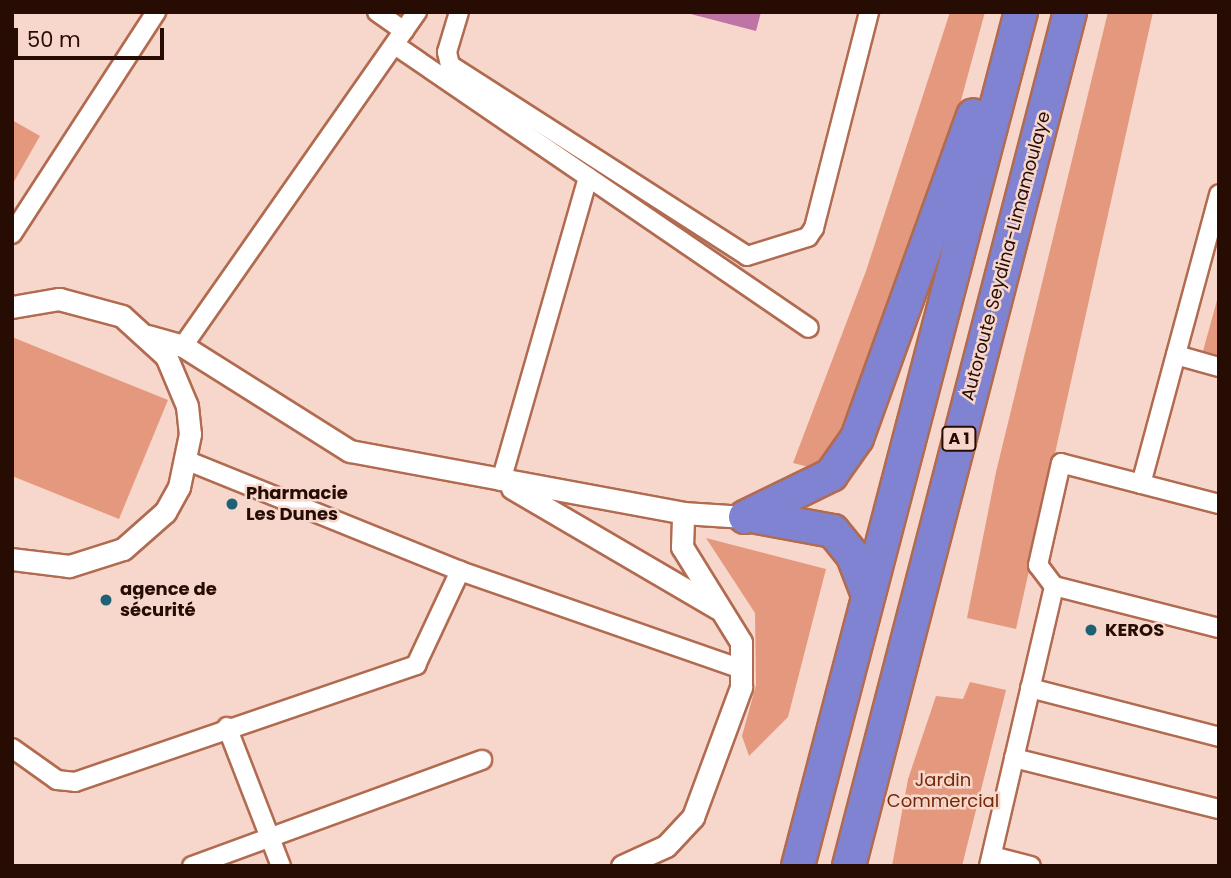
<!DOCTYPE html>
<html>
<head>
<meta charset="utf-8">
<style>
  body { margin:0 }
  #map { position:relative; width:1231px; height:878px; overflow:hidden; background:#f7d7cb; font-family:Poppins,sans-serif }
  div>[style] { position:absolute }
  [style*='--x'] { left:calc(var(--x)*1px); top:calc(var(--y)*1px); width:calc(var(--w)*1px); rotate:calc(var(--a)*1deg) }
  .green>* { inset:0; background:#e4997e }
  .water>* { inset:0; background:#be74a4 }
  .roads { filter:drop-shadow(2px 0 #b16b50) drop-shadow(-2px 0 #b16b50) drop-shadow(0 2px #b16b50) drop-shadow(0 -2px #b16b50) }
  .minor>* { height:18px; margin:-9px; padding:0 9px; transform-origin:9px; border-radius:9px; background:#fff }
  .tertiary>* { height:21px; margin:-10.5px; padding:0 10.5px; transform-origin:10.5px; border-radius:10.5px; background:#fff }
  .motorway>* { height:32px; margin:-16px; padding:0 16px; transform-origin:16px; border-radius:16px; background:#8083d2 }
  .dots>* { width:19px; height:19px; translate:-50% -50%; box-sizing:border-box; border:4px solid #f7d7cb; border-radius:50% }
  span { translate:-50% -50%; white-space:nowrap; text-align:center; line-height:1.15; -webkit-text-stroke:5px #f7d7cb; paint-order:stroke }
  .shield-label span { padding:2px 5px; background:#f7d7cb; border:2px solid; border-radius:5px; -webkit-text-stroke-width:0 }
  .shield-label { font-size:16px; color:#270c04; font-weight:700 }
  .street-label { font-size:18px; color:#270c04 }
  .poi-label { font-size:18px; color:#270c04; font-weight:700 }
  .left { translate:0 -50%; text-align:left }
  .park-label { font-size:18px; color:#732907 }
  .frame { position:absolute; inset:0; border:14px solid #270c04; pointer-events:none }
  .scale { position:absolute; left:14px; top:28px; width:150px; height:32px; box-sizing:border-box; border:4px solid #270c04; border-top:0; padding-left:9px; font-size:21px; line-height:24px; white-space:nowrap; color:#270c04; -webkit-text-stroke:5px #f7d7cb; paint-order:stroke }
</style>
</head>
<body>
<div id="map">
  <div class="green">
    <i style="clip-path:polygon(950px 12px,985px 12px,953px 130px,825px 471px,793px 463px,866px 271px)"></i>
    <i style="clip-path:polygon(1108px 12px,1153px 12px,1016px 629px,967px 618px,996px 472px)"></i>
    <i style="clip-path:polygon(12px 120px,40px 136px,12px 185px)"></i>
    <i style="clip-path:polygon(1219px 293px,1219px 355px,1203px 351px)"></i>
    <i style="clip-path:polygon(12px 337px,168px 400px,119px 519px,12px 476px)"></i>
    <i style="clip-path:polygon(706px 538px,826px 569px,788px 717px,749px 756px,742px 736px,756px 685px,755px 613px)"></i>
    <i style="clip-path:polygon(970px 682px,1006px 690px,962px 866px,892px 866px,908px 779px,936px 696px,963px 699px)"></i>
  </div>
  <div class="water">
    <i style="clip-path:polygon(683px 12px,761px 12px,756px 31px)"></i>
  </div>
  <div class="roads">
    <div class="minor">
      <i style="--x:377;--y:12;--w:33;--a:35"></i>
      <i style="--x:459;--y:12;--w:42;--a:106.7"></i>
      <i style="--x:447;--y:52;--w:13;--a:77"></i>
      <i style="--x:450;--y:65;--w:353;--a:32.7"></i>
      <i style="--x:747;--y:256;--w:64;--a:-17.3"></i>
      <i style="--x:808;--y:237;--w:11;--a:-56"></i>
      <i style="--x:814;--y:228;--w:223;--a:-75.7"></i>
      <i style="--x:395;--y:45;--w:501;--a:34.36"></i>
      <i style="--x:12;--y:234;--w:265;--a:-57"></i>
      <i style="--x:183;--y:346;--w:408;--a:-55"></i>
      <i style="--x:1176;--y:355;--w:45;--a:15.6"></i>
      <i style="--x:188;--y:461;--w:293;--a:22"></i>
      <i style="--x:460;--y:571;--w:299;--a:19.2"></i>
      <i style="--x:501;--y:481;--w:316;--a:-74"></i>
      <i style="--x:1141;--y:484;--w:300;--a:-74.9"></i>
      <i style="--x:1219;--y:504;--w:163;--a:-165.5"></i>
      <i style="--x:1061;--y:463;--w:105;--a:102.7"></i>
      <i style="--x:1038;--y:565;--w:26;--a:53"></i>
      <i style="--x:1054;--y:586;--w:170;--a:14.3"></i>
      <i style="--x:1030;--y:688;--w:195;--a:14.5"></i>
      <i style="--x:227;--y:727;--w:149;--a:68.8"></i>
      <i style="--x:12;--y:748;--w:55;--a:35.4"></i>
      <i style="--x:57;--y:780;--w:18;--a:6"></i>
      <i style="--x:75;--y:782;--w:361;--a:-18.9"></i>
      <i style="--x:416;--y:665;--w:104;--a:-64.9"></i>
      <i style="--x:1014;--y:758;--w:211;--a:14"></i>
      <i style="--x:992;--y:856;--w:40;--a:14.4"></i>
      <i style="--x:192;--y:866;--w:309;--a:-20.1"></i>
      <i style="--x:989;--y:866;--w:287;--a:-76.9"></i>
    </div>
    <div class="tertiary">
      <i style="--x:12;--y:307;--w:48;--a:-9.7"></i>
      <i style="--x:59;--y:299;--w:65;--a:15.1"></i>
      <i style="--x:122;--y:316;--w:59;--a:42.3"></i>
      <i style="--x:166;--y:356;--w:54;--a:67.2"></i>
      <i style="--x:187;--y:406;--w:28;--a:84"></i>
      <i style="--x:190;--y:434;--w:54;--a:101.7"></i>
      <i style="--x:179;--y:487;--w:29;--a:119"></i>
      <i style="--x:165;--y:512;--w:56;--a:138.6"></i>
      <i style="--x:123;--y:549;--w:57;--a:162.5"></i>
      <i style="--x:69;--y:566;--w:57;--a:-173"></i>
      <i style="--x:148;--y:336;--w:36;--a:16"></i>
      <i style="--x:183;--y:346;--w:197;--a:32.2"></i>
      <i style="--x:350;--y:451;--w:339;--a:10.5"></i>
      <i style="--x:683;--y:513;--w:62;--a:3.7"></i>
      <i style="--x:512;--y:488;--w:238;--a:30.3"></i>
      <i style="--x:622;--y:866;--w:48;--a:-24.4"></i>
      <i style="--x:666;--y:846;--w:40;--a:-47"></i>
      <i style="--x:693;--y:817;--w:139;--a:-69.7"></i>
      <i style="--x:741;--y:687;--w:45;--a:-90"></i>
      <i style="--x:741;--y:642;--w:112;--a:-121.8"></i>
      <i style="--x:682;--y:547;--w:34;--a:-88"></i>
    </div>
    <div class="motorway">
      <i style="--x:745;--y:517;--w:96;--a:-26"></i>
      <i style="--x:831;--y:475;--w:45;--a:-54.9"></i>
      <i style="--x:857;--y:438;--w:343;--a:-70.2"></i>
      <i style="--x:757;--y:517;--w:77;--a:10.4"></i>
      <i style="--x:833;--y:531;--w:32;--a:51"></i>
      <i style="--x:853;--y:556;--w:39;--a:69"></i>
      <i style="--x:798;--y:866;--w:883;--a:-75.37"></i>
      <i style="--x:849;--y:866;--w:882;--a:-75.49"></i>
    </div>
  </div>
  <div class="dots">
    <i style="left:232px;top:504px;background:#1e6174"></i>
    <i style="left:106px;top:600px;background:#1e6174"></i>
    <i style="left:1091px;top:630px;background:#1e6174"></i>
  </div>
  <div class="shield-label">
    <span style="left:959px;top:439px">A 1</span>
  </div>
  <div class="street-label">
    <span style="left:1006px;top:256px;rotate:-75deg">Autoroute Seydina-Limamoulaye</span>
  </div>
  <div class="poi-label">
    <span class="left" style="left:246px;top:504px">Pharmacie<br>Les Dunes</span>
    <span class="left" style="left:120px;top:600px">agence de<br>sécurité</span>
    <span class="left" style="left:1105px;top:630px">KEROS</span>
  </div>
  <div class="park-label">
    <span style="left:943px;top:791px">Jardin<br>Commercial</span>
  </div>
  <div class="frame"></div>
  <div class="scale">50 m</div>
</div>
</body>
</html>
